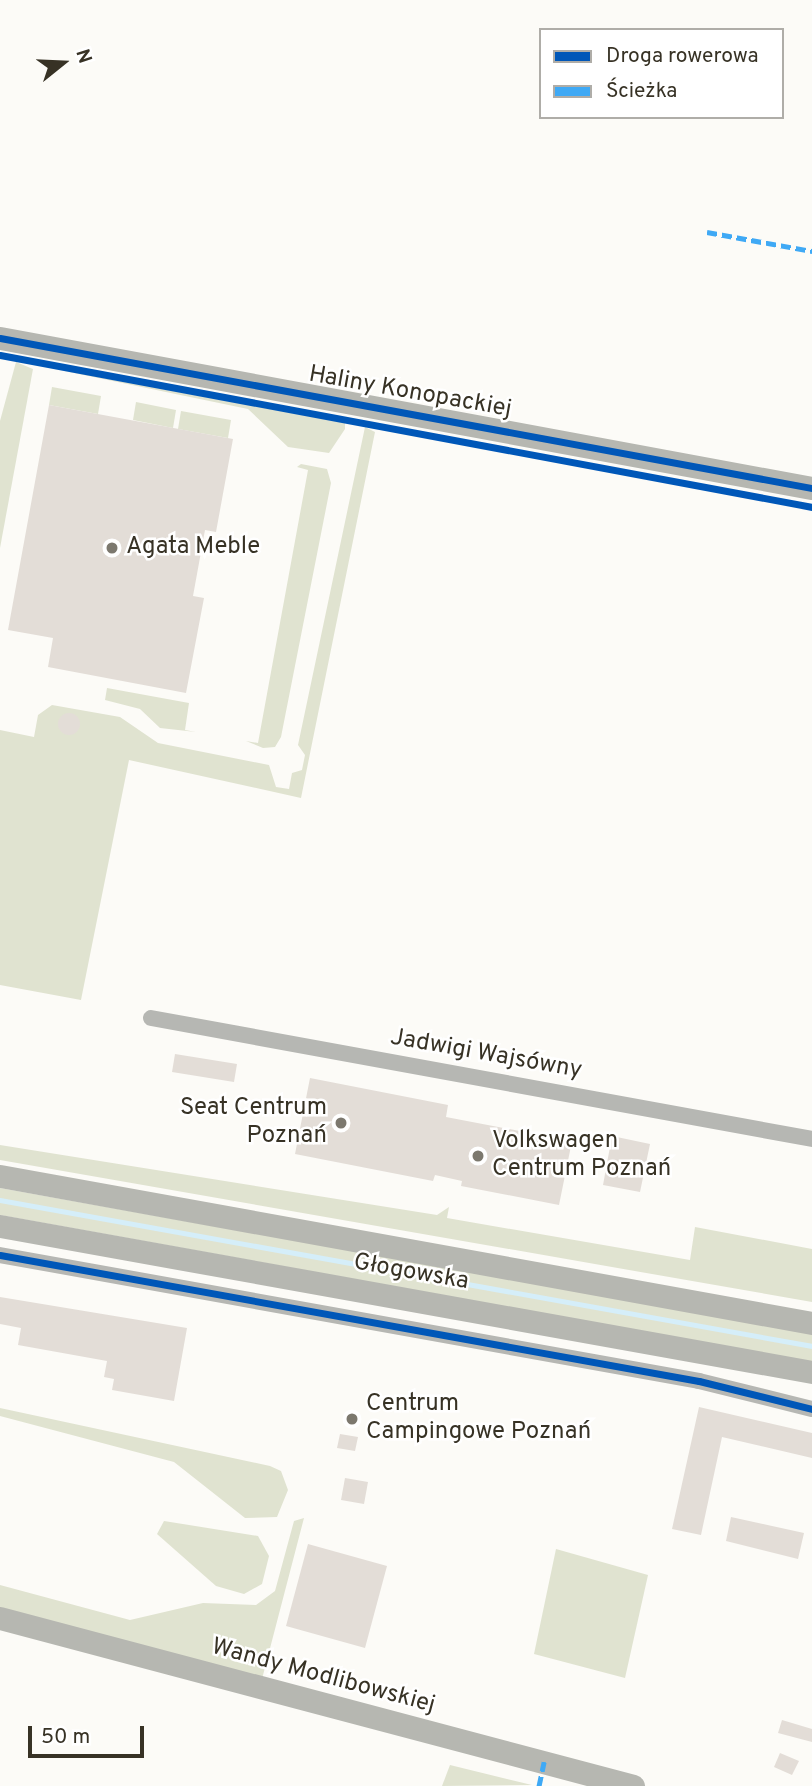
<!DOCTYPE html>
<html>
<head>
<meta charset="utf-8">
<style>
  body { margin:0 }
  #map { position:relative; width:812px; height:1786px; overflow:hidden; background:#fcfbf7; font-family:Overpass,sans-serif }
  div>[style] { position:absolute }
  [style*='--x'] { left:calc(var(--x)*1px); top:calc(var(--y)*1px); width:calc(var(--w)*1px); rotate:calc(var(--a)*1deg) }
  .green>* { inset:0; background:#e0e3d0 }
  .stream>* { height:4.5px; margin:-2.25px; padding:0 2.25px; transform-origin:2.25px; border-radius:2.25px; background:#d5eef9 }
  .building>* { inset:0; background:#e3ddd7 }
  .round { border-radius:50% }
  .street>* { height:16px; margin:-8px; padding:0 8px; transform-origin:8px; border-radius:8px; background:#b6b7b3 }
  .secondary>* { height:23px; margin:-11.5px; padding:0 11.5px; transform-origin:11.5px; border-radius:11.5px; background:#b6b7b1 }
  .quiet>* { height:5px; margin-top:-2.5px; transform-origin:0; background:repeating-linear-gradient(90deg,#3fa9f5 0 10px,transparent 0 15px) }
  .cycleway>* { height:7px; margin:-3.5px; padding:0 3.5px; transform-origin:3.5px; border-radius:3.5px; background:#0057b8 }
  .dots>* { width:19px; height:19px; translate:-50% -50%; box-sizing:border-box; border:4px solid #fff; border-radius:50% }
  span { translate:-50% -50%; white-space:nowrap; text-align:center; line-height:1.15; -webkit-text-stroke:5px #fff; paint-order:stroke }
  .street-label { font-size:24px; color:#373225 }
  .poi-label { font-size:24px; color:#373225 }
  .left { translate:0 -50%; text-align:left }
  .right { translate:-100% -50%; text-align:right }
  .legend { position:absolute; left:539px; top:28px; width:245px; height:91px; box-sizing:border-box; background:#fff; border:2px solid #afada8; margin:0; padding:9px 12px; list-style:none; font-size:21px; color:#373225 }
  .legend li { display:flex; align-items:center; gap:14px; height:35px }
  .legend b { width:35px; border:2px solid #afada8 }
  .north { position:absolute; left:28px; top:28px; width:70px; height:70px; -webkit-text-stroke:5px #fff; paint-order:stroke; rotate:72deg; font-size:19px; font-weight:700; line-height:28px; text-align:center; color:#373225 }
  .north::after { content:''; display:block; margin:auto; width:24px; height:32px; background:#373225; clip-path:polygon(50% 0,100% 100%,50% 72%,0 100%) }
  .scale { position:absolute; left:28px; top:1726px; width:116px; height:32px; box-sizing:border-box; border:4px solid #373225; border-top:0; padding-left:9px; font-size:21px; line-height:24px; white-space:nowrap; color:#373225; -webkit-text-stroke:5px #fff; paint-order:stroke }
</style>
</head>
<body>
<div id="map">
  <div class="green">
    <i style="clip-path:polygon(16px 362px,33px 369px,0 548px,0 421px)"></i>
    <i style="clip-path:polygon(50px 368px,345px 423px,345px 429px,329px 453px,288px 447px,248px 409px)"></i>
    <i style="clip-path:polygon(52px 387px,101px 396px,98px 414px,49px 405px)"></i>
    <i style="clip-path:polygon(136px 402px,176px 410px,173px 428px,133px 420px)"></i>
    <i style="clip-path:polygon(181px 411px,231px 420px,228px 438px,178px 429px)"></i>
    <i style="clip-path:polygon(365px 427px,375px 432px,301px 798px,129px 760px,81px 1000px,0 985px,0 730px,34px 737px,38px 715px,52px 705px,120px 717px,158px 743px,269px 765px,276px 787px,289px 789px,292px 773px,302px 770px,305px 755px,298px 745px)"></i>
    <i style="clip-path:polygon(301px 464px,327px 469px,331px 483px,281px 737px,275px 747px,263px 748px,246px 741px,258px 743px,308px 470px,297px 467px)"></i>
    <i style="clip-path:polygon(107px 688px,189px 703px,185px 730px,196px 732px,160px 728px,140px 709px,105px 700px)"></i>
    <i style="clip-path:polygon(0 1145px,437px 1215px,449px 1207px,447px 1218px,690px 1260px,695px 1227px,812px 1249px,812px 1302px,0 1160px)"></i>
    <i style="clip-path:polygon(0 1188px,812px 1333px,812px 1362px,0 1215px)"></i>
    <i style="clip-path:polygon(0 1408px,270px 1466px,281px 1471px,288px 1490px,277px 1517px,245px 1518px,174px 1462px,0 1416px)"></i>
    <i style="clip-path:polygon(304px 1518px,262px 1679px,0 1609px,0 1585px,130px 1620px,203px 1603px,256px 1605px,275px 1591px,294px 1521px)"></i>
    <i style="clip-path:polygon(164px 1521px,258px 1536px,269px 1556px,262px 1584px,244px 1594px,216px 1586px,157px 1534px)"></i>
    <i style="clip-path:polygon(556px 1549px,648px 1575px,625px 1678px,534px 1654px)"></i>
    <i style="clip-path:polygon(450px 1765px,532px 1785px,442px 1786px)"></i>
  </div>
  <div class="stream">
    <i style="--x:0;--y:1200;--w:825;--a:10.19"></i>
  </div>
  <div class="building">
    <i style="clip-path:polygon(49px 405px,233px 439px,216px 532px,205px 530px,193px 596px,204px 598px,186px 693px,48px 667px,53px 638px,8px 630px)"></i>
    <i class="round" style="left:58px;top:713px;width:22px;height:22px"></i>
    <i style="clip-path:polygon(175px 1054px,237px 1064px,234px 1082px,172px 1072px)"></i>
    <i style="clip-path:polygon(310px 1078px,448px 1105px,446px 1117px,572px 1141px,559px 1205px,461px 1186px,462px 1181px,435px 1175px,433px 1181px,295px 1154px)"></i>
    <i style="clip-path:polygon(612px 1136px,650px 1144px,640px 1192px,603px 1185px)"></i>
    <i style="clip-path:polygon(0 1297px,187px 1328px,174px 1401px,112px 1390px,114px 1379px,104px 1377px,107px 1361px,18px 1345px,21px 1328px,0 1324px)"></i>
    <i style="clip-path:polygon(699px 1407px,812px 1433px,812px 1458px,722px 1437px,701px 1535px,672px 1529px)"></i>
    <i style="clip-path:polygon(340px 1434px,358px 1437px,355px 1451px,337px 1448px)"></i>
    <i style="clip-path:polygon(345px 1478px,368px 1482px,364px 1504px,341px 1500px)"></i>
    <i style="clip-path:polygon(731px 1517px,804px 1533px,798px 1559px,726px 1541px)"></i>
    <i style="clip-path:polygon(308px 1544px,387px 1566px,365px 1648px,286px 1626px)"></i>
    <i style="clip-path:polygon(782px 1720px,812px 1729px,812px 1742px,778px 1733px)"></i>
    <i style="clip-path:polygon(780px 1753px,799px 1761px,792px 1775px,774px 1767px)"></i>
  </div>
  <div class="street">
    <i style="--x:151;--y:1018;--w:672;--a:10.37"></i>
    <i style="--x:0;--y:1255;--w:710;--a:10.22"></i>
    <i style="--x:699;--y:1381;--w:116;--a:13.9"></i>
  </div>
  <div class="secondary">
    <i style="--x:0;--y:338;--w:826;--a:10.47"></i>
    <i style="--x:0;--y:1176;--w:825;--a:10.26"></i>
    <i style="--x:0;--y:1226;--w:825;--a:10.19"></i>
    <i style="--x:0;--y:1618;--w:655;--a:14.86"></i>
  </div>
  <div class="quiet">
    <i style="--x:707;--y:232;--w:107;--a:10.3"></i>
    <i style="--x:539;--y:1786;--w:25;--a:-78"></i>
  </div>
  <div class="cycleway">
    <i style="--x:0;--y:338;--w:826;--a:10.47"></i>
    <i style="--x:0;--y:355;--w:826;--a:10.6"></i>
    <i style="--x:0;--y:1255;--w:710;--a:10.22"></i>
    <i style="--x:699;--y:1381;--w:116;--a:13.9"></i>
  </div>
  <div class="dots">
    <i style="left:112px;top:548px;background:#7c786e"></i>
    <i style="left:341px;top:1123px;background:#7c786e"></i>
    <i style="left:478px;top:1156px;background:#7c786e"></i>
    <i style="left:352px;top:1419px;background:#7c786e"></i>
  </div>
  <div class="street-label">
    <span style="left:410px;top:393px;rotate:10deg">Haliny Konopackiej</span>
    <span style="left:486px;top:1055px;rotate:10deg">Jadwigi Wajsówny</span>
    <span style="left:411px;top:1273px;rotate:10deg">Głogowska</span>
    <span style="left:323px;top:1677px;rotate:15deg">Wandy Modlibowskiej</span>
  </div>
  <div class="poi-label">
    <span class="left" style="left:126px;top:548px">Agata Meble</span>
    <span class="right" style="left:327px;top:1123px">Seat Centrum<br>Poznań</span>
    <span class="left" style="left:492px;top:1156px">Volkswagen<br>Centrum Poznań</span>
    <span class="left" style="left:366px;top:1419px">Centrum<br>Campingowe Poznań</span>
  </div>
  <ul class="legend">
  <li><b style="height:9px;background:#0057b8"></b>Droga rowerowa</li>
  <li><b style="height:9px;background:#3fa9f5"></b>Ścieżka</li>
  </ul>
  <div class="north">N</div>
  <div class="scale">50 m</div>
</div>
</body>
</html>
